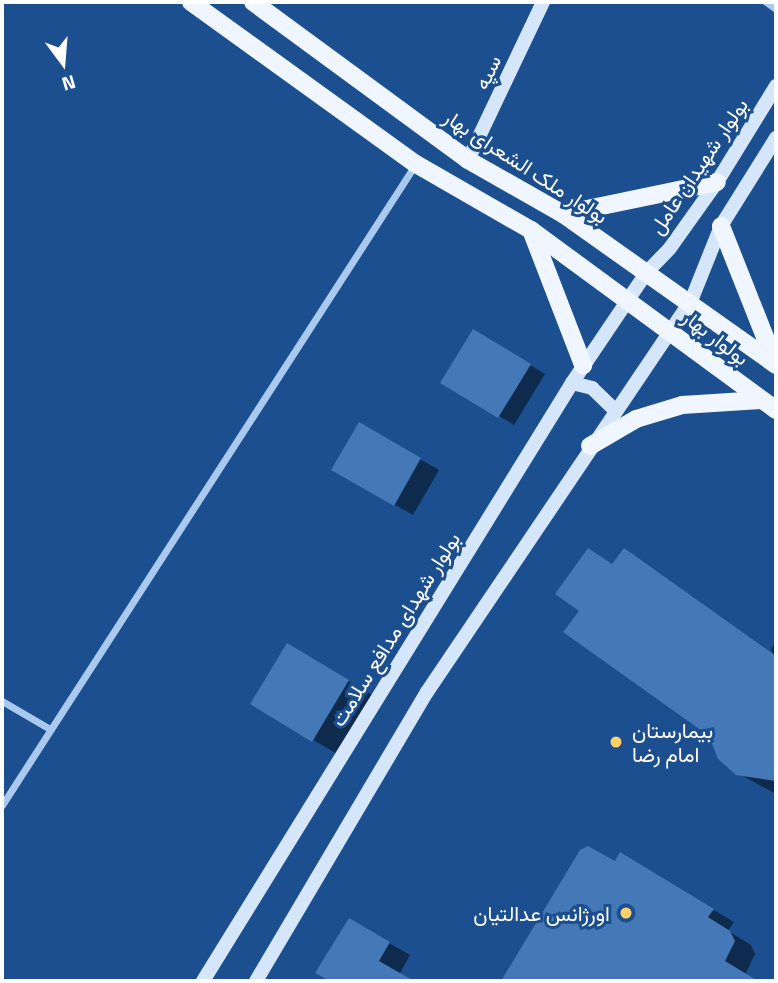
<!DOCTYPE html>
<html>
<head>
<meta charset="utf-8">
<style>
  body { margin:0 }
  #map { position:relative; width:778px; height:983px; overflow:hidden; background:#1b4f8f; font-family:"Titillium Web",Vazirmatn,sans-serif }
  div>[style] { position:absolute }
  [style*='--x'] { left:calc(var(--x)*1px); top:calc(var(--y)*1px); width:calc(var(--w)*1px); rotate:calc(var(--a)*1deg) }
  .shadow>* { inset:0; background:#0007 }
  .building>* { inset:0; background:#4478b7 }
  .street>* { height:7px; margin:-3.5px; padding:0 3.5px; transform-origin:3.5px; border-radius:3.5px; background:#a9c9ee }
  .secondary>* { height:14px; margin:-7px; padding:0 7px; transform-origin:7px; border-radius:7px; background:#d6e6fa }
  .primary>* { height:18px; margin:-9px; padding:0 9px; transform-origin:9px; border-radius:9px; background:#f0f6ff }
  .dots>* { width:19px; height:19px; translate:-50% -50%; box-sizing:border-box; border:4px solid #1b4f8f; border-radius:50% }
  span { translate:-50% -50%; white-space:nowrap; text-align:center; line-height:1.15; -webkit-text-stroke:6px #1b4f8f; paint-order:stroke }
  .street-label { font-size:21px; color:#fff }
  .poi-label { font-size:21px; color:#fff }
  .left { translate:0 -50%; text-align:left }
  .right { translate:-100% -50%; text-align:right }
  .frame { position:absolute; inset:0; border:4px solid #fff; pointer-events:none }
  .north { position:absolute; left:28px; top:28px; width:70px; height:70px; -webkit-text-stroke:5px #1b4f8f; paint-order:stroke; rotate:164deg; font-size:19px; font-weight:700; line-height:28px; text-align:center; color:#fff }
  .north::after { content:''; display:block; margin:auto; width:24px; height:32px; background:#fff; clip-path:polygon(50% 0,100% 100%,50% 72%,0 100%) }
</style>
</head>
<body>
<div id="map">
  <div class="shadow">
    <i style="clip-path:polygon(474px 331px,545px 374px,514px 425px,443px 382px)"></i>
    <i style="clip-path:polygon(359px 424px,439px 470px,413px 515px,333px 470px)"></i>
    <i style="clip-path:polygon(589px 550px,614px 565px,625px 550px,774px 656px,771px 649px,776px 641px,776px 794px,727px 767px,711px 735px,581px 611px)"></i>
    <i style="clip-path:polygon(288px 645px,374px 696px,339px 755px,252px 704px)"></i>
    <i style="clip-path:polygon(584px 849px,616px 863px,642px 867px,734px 922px,728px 931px,751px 945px,755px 954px,745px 975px,755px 981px,503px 981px)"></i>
    <i style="clip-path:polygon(349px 920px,410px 955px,399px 975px,411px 981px,333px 981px,318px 972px)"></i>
  </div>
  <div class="building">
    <i style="clip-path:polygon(473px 329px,531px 364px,498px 418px,440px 383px)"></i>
    <i style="clip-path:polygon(359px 422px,421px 458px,394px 506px,331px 470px)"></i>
    <i style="clip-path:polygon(588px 548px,612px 564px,624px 548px,776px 656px,776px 781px,736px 775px,718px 759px,709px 736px,563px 632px,579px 611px,555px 594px)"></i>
    <i style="clip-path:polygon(287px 643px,349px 680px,312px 742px,250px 704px)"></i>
    <i style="clip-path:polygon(588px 846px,615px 861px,620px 852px,714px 909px,708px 917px,730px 931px,735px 941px,725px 961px,758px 981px,501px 981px,580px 850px)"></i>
    <i style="clip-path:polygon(349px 918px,390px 942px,379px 961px,414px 981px,330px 981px,315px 973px)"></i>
  </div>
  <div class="street">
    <i style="--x:766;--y:2;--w:12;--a:35"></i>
    <i style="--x:2;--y:701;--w:56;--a:30.3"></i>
    <i style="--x:2;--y:805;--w:762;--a:-57.17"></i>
  </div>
  <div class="secondary">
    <i style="--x:468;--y:160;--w:175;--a:-64.6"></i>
    <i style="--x:572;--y:383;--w:21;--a:14"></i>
    <i style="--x:592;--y:388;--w:32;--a:44"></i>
    <i style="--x:203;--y:981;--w:703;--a:-58.32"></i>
    <i style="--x:572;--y:383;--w:134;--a:-56"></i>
    <i style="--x:647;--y:272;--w:33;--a:-46"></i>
    <i style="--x:670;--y:248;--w:81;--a:-54.5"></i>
    <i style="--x:717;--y:182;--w:113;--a:-58.4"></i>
    <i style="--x:256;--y:981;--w:336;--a:-59.4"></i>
    <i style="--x:427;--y:692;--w:472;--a:-56"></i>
    <i style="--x:691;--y:301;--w:81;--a:-68.2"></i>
    <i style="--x:721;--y:226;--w:104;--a:-58"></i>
  </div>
  <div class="primary">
    <i style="--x:191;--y:2;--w:277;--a:35.8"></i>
    <i style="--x:416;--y:164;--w:133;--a:29.9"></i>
    <i style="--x:531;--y:230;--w:304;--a:36.3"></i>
    <i style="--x:253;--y:2;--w:267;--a:36.3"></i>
    <i style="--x:468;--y:160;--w:109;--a:29.6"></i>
    <i style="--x:563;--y:214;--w:261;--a:35.3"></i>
    <i style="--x:563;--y:214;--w:157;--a:-11.7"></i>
    <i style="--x:721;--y:226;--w:149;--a:68.4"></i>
    <i style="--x:531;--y:230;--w:145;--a:68.9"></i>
    <i style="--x:590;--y:446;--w:53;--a:-30.4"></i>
    <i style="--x:636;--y:419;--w:48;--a:-16.9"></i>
    <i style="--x:682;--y:405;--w:79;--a:-3.6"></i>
  </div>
  <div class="dots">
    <i style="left:616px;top:742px;background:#ffd166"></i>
    <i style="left:626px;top:913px;background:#ffd166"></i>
  </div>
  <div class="street-label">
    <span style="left:487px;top:72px;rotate:-64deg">سپه</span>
    <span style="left:526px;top:166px;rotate:33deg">بولوار ملک الشعرای بهار</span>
    <span style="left:698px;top:166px;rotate:-56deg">بولوار شهیدان عامل</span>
    <span style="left:716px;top:337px;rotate:37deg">بولوار بهار</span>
    <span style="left:395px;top:629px;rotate:-58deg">بولوار شهدای مدافع سلامت</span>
  </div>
  <div class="poi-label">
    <span class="left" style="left:632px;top:742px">بیمارستان<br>امام رضا</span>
    <span class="right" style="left:610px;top:913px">اورژانس عدالتیان</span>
  </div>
  <div class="frame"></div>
  <div class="north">N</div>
</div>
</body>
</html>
